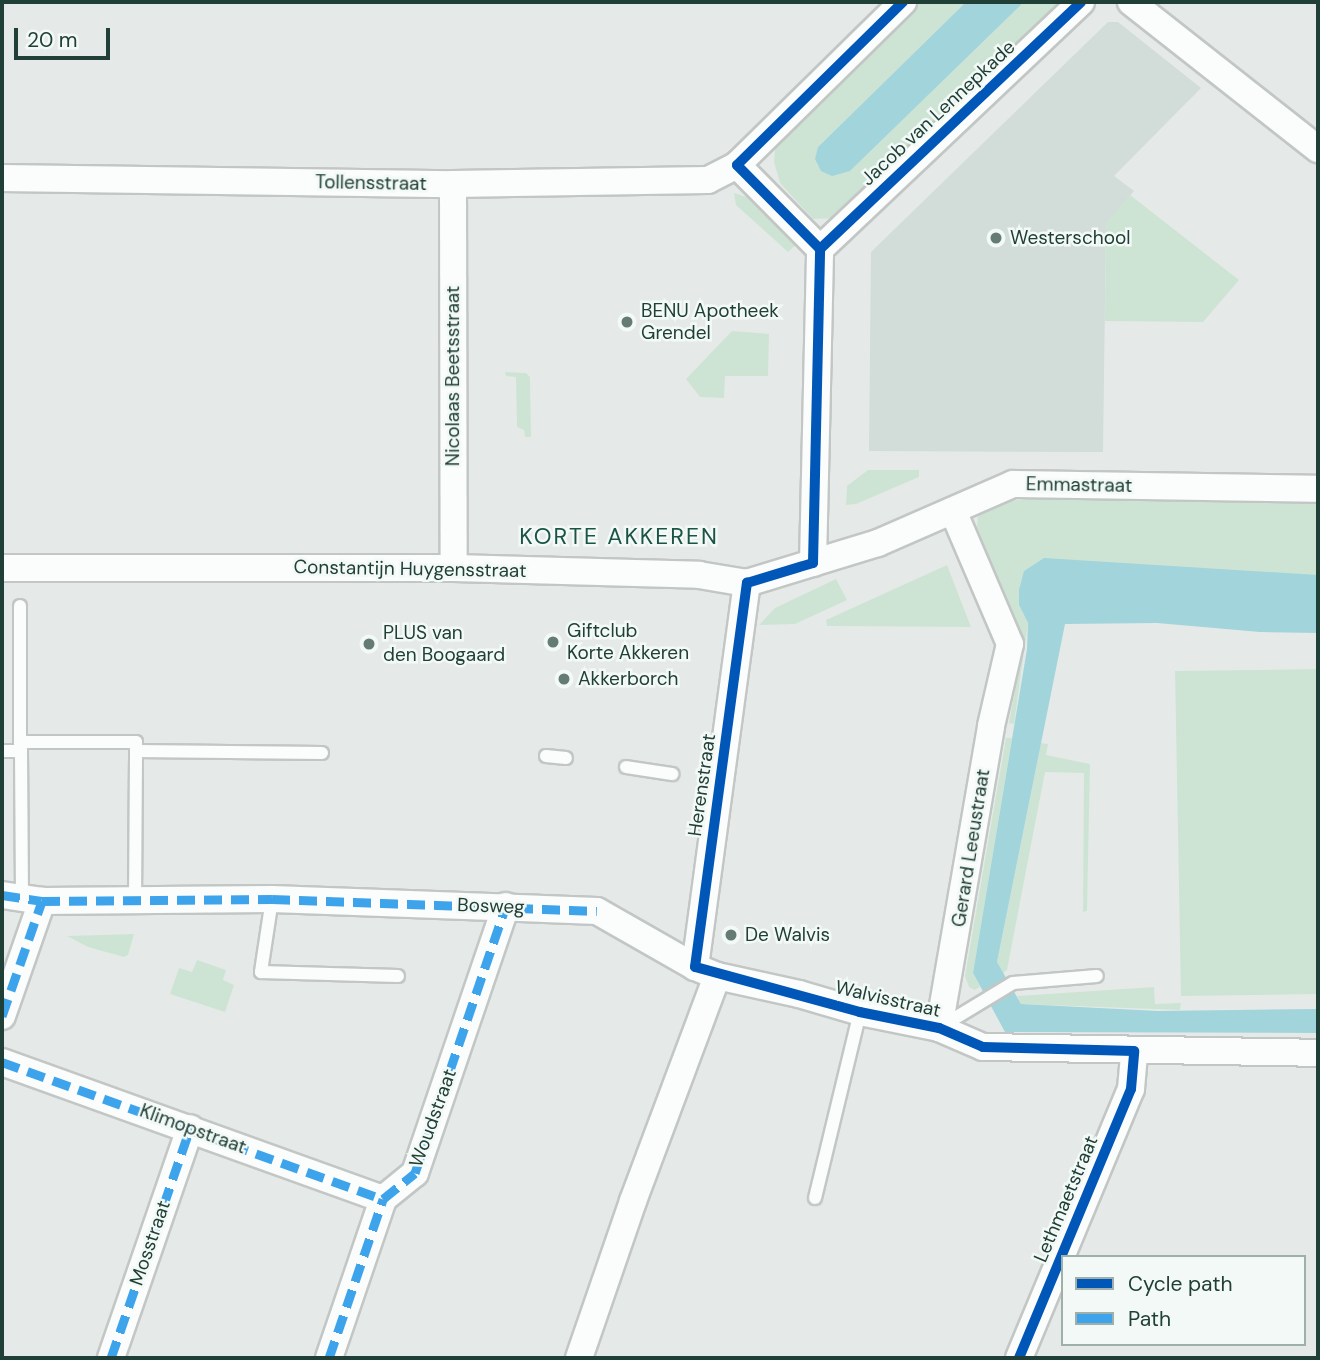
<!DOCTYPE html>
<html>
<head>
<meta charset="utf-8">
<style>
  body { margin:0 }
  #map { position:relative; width:1320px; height:1360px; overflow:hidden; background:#e5eae8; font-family:"DM Sans",sans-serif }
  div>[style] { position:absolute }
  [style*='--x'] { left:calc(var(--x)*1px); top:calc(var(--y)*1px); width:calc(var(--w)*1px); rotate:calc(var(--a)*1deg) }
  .built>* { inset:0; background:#d2dcd8 }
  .green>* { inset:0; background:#cde4d4 }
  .water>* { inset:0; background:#a2d4db }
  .roads { filter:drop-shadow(2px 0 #c2c7c5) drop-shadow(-2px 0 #c2c7c5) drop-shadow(0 2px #c2c7c5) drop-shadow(0 -2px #c2c7c5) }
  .service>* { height:12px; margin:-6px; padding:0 6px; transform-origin:6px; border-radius:6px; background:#fbfcfc }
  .minor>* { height:26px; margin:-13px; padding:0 13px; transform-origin:13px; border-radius:13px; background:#fbfcfc }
  .quiet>* { height:9px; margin-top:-4.5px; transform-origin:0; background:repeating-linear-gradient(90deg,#3da4ec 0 18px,transparent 0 27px) }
  .cycleway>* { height:10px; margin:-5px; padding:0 5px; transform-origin:5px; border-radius:5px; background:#0057b8 }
  .dots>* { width:19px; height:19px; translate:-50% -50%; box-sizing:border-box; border:4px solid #f3f9f6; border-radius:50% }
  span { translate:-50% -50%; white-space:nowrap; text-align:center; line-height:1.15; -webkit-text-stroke:5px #f3f9f6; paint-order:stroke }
  .street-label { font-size:19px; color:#204037 }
  .poi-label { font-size:19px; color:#204037 }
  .left { translate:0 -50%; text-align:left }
  .quarter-label { font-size:23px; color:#1b5445; letter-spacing:2px }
  .frame { position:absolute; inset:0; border:4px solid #204037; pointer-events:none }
  .legend { position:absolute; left:1061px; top:1255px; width:245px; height:91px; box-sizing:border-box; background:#f3f9f6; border:2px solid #9fafaa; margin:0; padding:9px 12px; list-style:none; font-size:21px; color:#204037 }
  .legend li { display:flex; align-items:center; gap:14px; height:35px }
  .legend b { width:35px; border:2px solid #9fafaa }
  .scale { position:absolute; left:14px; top:28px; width:96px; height:32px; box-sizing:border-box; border:4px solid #204037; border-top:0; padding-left:9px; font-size:21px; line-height:24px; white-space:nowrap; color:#204037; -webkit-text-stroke:5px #f3f9f6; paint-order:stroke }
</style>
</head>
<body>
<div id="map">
  <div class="built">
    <i style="clip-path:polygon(1108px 22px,1118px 22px,1201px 88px,1114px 176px,1134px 191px,1106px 224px,1103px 452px,869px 451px,871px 252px)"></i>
  </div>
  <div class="green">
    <i style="clip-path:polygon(920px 2px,966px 2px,818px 147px,817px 165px,850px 171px,1024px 2px,1060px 2px,849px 207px,836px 218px,813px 219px,780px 183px,774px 162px,775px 150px,783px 135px)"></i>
    <i style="clip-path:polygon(734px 193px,750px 198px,796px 245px,788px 252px,736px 205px)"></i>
    <i style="clip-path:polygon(1130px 195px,1239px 280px,1203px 322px,1105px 321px,1106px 224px)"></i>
    <i style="clip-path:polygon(732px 331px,769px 334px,768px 376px,725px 376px,724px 398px,700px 397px,686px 379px)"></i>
    <i style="clip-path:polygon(505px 372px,526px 373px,530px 377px,531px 437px,525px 437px,524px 430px,517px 427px,516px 377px,506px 376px)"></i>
    <i style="clip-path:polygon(868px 470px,919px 470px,919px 477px,856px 504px,846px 505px,847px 486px)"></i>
    <i style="clip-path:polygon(1040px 497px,1318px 500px,1318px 575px,1019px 605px,1028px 623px,1014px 724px,1009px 723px,1023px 645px,977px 527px,978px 516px,1003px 502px)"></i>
    <i style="clip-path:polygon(947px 565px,971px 627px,827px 626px,826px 620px)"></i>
    <i style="clip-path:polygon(836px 579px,847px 600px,795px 624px,759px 625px,775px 608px)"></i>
    <i style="clip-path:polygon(1318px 669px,1318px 994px,1181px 996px,1175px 671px)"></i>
    <i style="clip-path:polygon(1006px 738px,1012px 738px,973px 973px,980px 987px,975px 990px,969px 987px,965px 976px)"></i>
    <i style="clip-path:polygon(1041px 743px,1048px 744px,1046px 755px,1090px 764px,1087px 911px,1083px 912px,1084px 773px,1045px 772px,1007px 970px,1003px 973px,997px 962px)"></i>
    <i style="clip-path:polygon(134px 934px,128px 955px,124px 957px,88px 947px,67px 936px)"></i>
    <i style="clip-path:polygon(197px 960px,226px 970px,223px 980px,234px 985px,225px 1012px,170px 994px,179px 968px,192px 972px)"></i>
    <i style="clip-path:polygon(1154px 987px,1155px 1004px,1181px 1003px,1180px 1010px,1021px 1004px,1017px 996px)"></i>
  </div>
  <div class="water">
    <i style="clip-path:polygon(966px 2px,1024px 2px,850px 171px,832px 176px,821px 171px,815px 159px,818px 147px)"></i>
    <i style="clip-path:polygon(1044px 558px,1318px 575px,1318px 633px,1260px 632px,1157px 623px,1065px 624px,997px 962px,1021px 1004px,1158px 1011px,1318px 1009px,1318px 1033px,1005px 1032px,973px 973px,1027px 649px,1028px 623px,1019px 605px,1019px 590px,1024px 571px)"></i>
  </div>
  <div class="roads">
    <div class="service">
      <i style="--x:20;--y:742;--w:136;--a:-90"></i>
      <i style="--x:2;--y:751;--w:19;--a:0"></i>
      <i style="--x:21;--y:751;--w:9;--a:-96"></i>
      <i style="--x:20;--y:742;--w:116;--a:0"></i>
      <i style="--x:136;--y:742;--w:9;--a:90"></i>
      <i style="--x:136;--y:751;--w:186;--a:0.6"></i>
      <i style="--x:21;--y:751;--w:147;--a:89.6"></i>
      <i style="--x:546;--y:756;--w:20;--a:6"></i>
      <i style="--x:626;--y:767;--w:47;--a:8.7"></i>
      <i style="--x:272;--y:899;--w:74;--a:98.6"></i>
      <i style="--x:261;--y:972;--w:137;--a:1.7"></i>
      <i style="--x:135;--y:900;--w:149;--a:-89.6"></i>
      <i style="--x:942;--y:1026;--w:83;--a:-31.2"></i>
      <i style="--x:1013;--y:983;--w:84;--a:-4.8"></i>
      <i style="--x:815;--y:1198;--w:191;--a:-76.4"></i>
    </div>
    <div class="minor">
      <i style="--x:1131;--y:2;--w:238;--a:38.2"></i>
      <i style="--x:737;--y:165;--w:118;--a:45.3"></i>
      <i style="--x:2;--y:178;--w:451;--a:0.8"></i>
      <i style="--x:453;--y:184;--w:255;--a:-0.9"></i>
      <i style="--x:708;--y:180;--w:33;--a:-27"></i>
      <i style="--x:737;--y:165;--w:233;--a:-44.5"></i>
      <i style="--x:453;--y:184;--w:384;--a:89.9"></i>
      <i style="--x:813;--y:563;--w:314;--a:-88.7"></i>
      <i style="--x:820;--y:249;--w:359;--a:-43.4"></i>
      <i style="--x:2;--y:568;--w:452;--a:0"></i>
      <i style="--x:454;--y:568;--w:245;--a:1.6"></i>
      <i style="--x:699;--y:575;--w:49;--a:9.5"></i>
      <i style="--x:747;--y:583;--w:137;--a:-17"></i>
      <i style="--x:878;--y:543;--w:147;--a:-23.6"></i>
      <i style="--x:1013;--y:484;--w:305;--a:0.9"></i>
      <i style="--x:2;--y:895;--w:40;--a:8.5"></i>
      <i style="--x:42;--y:901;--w:230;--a:-0.5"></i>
      <i style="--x:272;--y:899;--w:325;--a:2.1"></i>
      <i style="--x:597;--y:911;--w:113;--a:29.7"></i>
      <i style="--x:695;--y:967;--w:24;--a:22"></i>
      <i style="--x:717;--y:976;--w:84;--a:12.4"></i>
      <i style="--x:799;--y:994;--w:64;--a:16.4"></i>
      <i style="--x:860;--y:1012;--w:81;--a:11.4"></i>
      <i style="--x:939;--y:1028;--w:48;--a:23.4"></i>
      <i style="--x:983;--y:1047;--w:335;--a:1"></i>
      <i style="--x:695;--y:967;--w:388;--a:-82.3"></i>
      <i style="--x:2;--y:1016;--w:122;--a:-70.8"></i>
      <i style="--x:939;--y:1028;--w:306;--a:-80.2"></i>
      <i style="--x:991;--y:726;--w:84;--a:-77"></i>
      <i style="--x:1010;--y:644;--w:145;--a:-113.2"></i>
      <i style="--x:2;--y:1062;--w:405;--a:19.8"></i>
      <i style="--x:111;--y:1358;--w:243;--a:-71"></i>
      <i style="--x:329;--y:1358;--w:168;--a:-71.2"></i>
      <i style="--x:383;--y:1199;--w:41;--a:-39.1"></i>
      <i style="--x:415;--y:1173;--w:282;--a:-71.2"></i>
      <i style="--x:579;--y:1358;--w:166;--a:-71"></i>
      <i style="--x:633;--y:1201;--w:240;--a:-69.5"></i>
      <i style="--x:1019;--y:1358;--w:291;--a:-67.4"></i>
      <i style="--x:1131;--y:1089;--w:38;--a:-85"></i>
    </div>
  </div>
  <div class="quiet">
    <i style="--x:2;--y:895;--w:40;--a:8.5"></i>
    <i style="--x:42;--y:901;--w:230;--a:-0.5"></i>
    <i style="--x:272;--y:899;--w:325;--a:2.1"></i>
    <i style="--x:2;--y:1016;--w:122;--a:-70.8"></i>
    <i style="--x:2;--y:1062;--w:405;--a:19.8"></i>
    <i style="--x:111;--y:1358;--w:243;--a:-71"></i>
    <i style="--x:329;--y:1358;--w:168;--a:-71.2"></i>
    <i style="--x:383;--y:1199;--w:41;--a:-39.1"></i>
    <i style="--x:415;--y:1173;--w:282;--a:-71.2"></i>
  </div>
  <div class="cycleway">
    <i style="--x:820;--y:249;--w:118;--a:-134.7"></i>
    <i style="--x:737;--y:165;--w:233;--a:-44.5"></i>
    <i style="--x:1019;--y:1358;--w:291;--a:-67.4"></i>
    <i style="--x:1131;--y:1089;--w:38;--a:-85"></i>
    <i style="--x:1134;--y:1051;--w:151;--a:-178.5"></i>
    <i style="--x:983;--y:1047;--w:48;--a:-156.6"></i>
    <i style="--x:939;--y:1028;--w:81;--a:-168.6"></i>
    <i style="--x:860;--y:1012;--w:171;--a:-164.7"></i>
    <i style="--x:695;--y:967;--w:388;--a:-82.3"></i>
    <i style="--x:747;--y:583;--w:69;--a:-16.9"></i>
    <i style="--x:813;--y:563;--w:314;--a:-88.7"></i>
    <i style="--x:820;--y:249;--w:359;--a:-43.4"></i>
  </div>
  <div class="dots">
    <i style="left:996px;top:238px;background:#657c75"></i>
    <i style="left:627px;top:322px;background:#657c75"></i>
    <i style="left:553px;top:642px;background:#657c75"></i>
    <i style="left:369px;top:644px;background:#657c75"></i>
    <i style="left:564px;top:679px;background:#657c75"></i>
    <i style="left:731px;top:935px;background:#657c75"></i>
  </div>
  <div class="street-label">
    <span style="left:938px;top:113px;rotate:-43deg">Jacob van Lennepkade</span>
    <span style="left:371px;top:183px;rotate:1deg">Tollensstraat</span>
    <span style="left:453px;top:376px;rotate:-90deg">Nicolaas Beetsstraat</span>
    <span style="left:1079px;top:485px;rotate:1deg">Emmastraat</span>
    <span style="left:410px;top:569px;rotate:1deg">Constantijn Huygensstraat</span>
    <span style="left:702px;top:785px;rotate:-82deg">Herenstraat</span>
    <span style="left:971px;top:848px;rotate:-81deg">Gerard Leeustraat</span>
    <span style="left:491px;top:906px;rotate:2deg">Bosweg</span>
    <span style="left:888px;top:999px;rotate:13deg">Walvisstraat</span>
    <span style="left:433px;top:1118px;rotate:-70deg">Woudstraat</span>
    <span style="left:193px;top:1129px;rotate:20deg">Klimopstraat</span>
    <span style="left:1066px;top:1199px;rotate:-67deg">Lethmaetstraat</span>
    <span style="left:150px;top:1243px;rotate:-71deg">Mosstraat</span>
  </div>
  <div class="poi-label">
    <span class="left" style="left:1010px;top:238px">Westerschool</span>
    <span class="left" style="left:641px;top:322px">BENU Apotheek<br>Grendel</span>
    <span class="left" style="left:567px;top:642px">Giftclub<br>Korte Akkeren</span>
    <span class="left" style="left:383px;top:644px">PLUS van<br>den Boogaard</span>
    <span class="left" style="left:578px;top:679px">Akkerborch</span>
    <span class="left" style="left:745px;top:935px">De Walvis</span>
  </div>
  <div class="quarter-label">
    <span style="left:619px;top:536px">KORTE AKKEREN</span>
  </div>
  <div class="frame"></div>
  <ul class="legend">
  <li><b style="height:9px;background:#0057b8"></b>Cycle path</li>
  <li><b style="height:9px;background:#3da4ec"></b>Path</li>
  </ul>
  <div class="scale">20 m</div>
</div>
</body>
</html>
